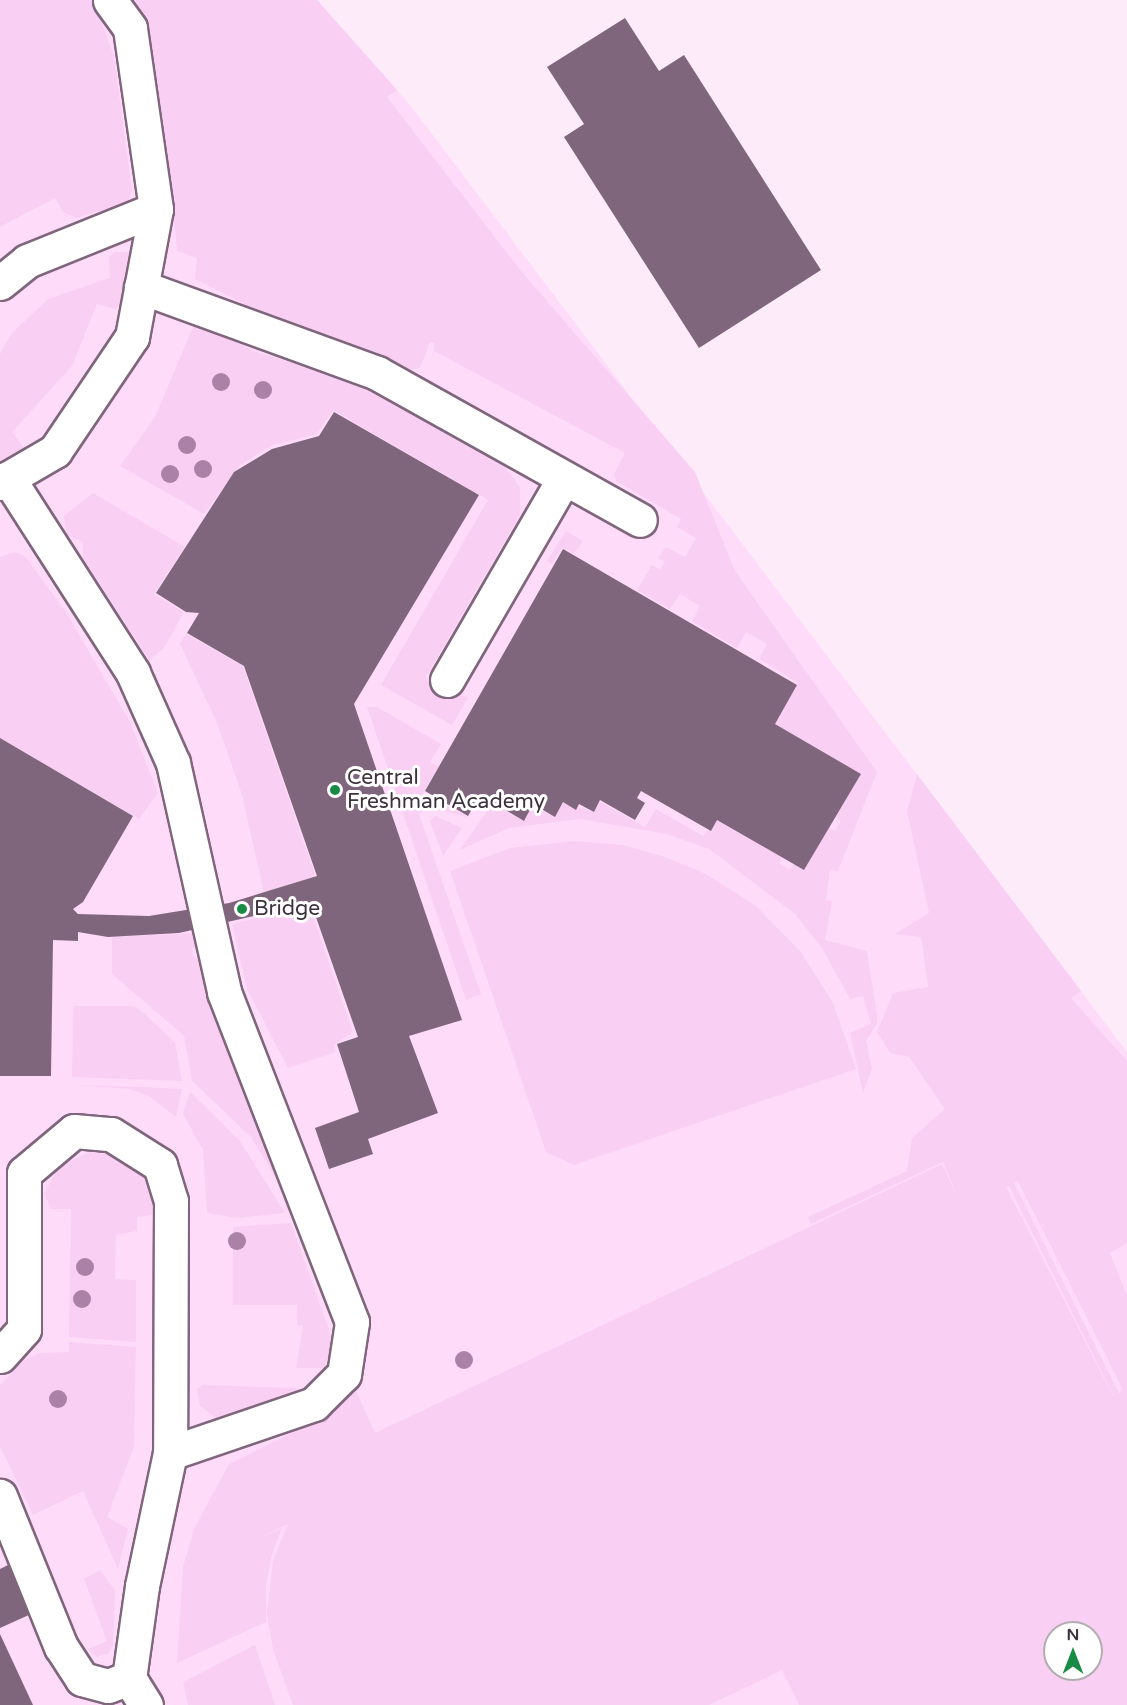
<!DOCTYPE html>
<html>
<head>
<meta charset="utf-8">
<style>
  body { margin:0 }
  #map { position:relative; width:1127px; height:1705px; overflow:hidden; background:#fdebfa; font-family:"Varela Round",sans-serif }
  div>[style] { position:absolute }
  [style*='--x'] { left:calc(var(--x)*1px); top:calc(var(--y)*1px); width:calc(var(--w)*1px); rotate:calc(var(--a)*1deg) }
  .built>* { inset:0; background:#ffdbfa }
  .green>* { inset:0; background:#f9d0f4 }
  .building>* { inset:0; background:#80667d }
  .roads { filter:drop-shadow(2px 0 #7f667c) drop-shadow(-2px 0 #7f667c) drop-shadow(0 2px #7f667c) drop-shadow(0 -2px #7f667c) }
  .minor>* { height:33px; margin:-16.5px; padding:0 16.5px; transform-origin:16.5px; border-radius:16.5px; background:#fff }
  .trees>* { width:18px; height:18px; margin:-9px; border-radius:50%; background:#ab81a7 }
  .dots>* { width:16px; height:16px; translate:-50% -50%; box-sizing:border-box; border:3px solid #fff; border-radius:50% }
  span { translate:-50% -50%; white-space:nowrap; text-align:center; line-height:1.15; -webkit-text-stroke:6px #fff; paint-order:stroke }
  .poi-label { font-size:21px; color:#3e323c }
  .left { translate:0 -50%; text-align:left }
  .north { position:absolute; left:1043px; top:1621px; width:60px; height:60px; box-sizing:border-box; background:#fff; border:2px solid #b2adb1; border-radius:50%; rotate:0deg; font-size:16px; font-weight:700; line-height:24px; text-align:center; color:#3e323c }
  .north::after { content:''; display:block; margin:auto; width:21px; height:27px; background:#188b45; clip-path:polygon(50% 0,100% 100%,50% 72%,0 100%) }
</style>
</head>
<body>
<div id="map">
  <div class="built">
    <i style="clip-path:polygon(evenodd,0 0,317px 0,410px 105px,1127px 1052px,1127px 1705px,0 1705px,0 0,1055px 1633px,1091px 1633px,1091px 1669px,1055px 1669px,1055px 1633px)"></i>
  </div>
  <div class="green">
    <i style="clip-path:polygon(0 0,93px 0,114px 56px,132px 191px,127px 203px,76px 218px,63px 212px,55px 198px,0 227px)"></i>
    <i style="clip-path:polygon(135px 0,317px 0,397px 90px,387px 97px,521px 271px,695px 472px,735px 571px,877px 772px,838px 871px,830px 870px,826px 900px,832px 901px,825px 940px,867px 951px,878px 1022px,866px 1041px,872px 1069px,863px 1093px,850px 1033px,871px 1024px,863px 996px,850px 999px,822px 948px,795px 914px,709px 849px,666px 834px,580px 819px,509px 828px,460px 850px,492px 804px,523px 821px,533px 804px,555px 816px,563px 802px,594px 812px,600px 802px,645px 827px,656px 809px,703px 836px,717px 820px,782px 857px,779px 863px,789px 870px,794px 864px,804px 870px,829px 828px,835px 831px,841px 821px,836px 817px,861px 774px,775px 724px,798px 683px,759px 659px,767px 644px,746px 632px,737px 648px,692px 621px,700px 606px,680px 594px,670px 609px,637px 590px,652px 565px,660px 570px,665px 562px,658px 558px,666px 547px,685px 557px,696px 538px,677px 527px,681px 519px,616px 481px,614px 474px,625px 453px,434px 351px,434px 343px,430px 342px,420px 368px,408px 370px,350px 343px,290px 327px,195px 279px,197px 258px,177px 251px,167px 147px,148px 40px)"></i>
    <i style="clip-path:polygon(114px 252px,132px 252px,123px 305px,114px 309px,97px 304px,72px 366px,12px 432px,27px 452px,0 475px,0 354px,11px 334px,48px 299px,110px 278px,109px 258px)"></i>
    <i style="clip-path:polygon(196px 320px,251px 350px,348px 380px,500px 461px,520px 487px,520px 515px,426px 677px,468px 698px,452px 725px,381px 685px,488px 500px,333px 410px,317px 434px,273px 445px,240px 465px,204px 514px,120px 466px,155px 417px)"></i>
    <i style="clip-path:polygon(93px 493px,185px 547px,154px 594px,184px 612px,164px 648px,149px 660px,83px 558px,83px 542px,67px 535px,64px 516px)"></i>
    <i style="clip-path:polygon(566px 531px,583px 541px,574px 554px,562px 547px,552px 564px,547px 561px)"></i>
    <i style="clip-path:polygon(14px 552px,25px 556px,66px 612px,130px 722px,158px 793px,139px 819px,0 738px,0 557px)"></i>
    <i style="clip-path:polygon(186px 634px,243px 666px,315px 875px,303px 883px,264px 893px,242px 795px,217px 723px,180px 644px)"></i>
    <i style="clip-path:polygon(367px 707px,377px 707px,441px 744px,430px 762px,438px 767px,423px 793px,469px 818px,429px 806px,419px 814px,481px 994px,466px 1000px)"></i>
    <i style="clip-path:polygon(evenodd,917px 774px,1081px 991px,1071px 998px,1127px 1061px,1127px 1243px,1110px 1253px,1127px 1296px,1127px 1705px,799px 1705px,782px 1670px,709px 1705px,293px 1705px,273px 1650px,267px 1614px,273px 1560px,288px 1524px,257px 1539px,282px 1528px,272px 1555px,266px 1585px,266px 1622px,177px 1663px,183px 1566px,195px 1527px,229px 1464px,328px 1415px,355px 1389px,375px 1433px,942px 1164px,958px 1198px,943px 1162px,811px 1224px,808px 1217px,907px 1171px,912px 1138px,945px 1109px,909px 1057px,890px 1053px,877px 1032px,893px 993px,928px 987px,921px 937px,895px 934px,929px 913px,907px 811px,917px 774px,1018px 1181px,1123px 1390px,1119px 1393px,1014px 1183px,1018px 1181px,917px 774px,1009px 1186px,1113px 1395px,1113px 1396px,1006px 1187px,1009px 1186px,917px 774px,1055px 1633px,1091px 1633px,1091px 1669px,1055px 1669px,1055px 1633px)"></i>
    <i style="clip-path:polygon(435px 816px,462px 828px,443px 856px,430px 821px)"></i>
    <i style="clip-path:polygon(573px 841px,623px 845px,665px 857px,706px 874px,756px 906px,801px 952px,833px 1003px,856px 1069px,574px 1165px,546px 1152px,450px 871px,510px 848px)"></i>
    <i style="clip-path:polygon(309px 905px,353px 1032px,334px 1045px,336px 1052px,288px 1068px,247px 989px,232px 924px)"></i>
    <i style="clip-path:polygon(197px 933px,199px 947px,192px 948px,193px 956px,202px 963px,290px 1200px,250px 1136px,192px 1081px,184px 1036px,112px 974px,112px 937px)"></i>
    <i style="clip-path:polygon(73px 1006px,134px 1006px,144px 1013px,175px 1043px,182px 1081px,72px 1077px)"></i>
    <i style="clip-path:polygon(72px 1085px,142px 1087px,182px 1089px,176px 1117px,149px 1096px,130px 1089px)"></i>
    <i style="clip-path:polygon(190px 1092px,240px 1141px,285px 1213px,236px 1218px,207px 1213px,203px 1150px,183px 1114px)"></i>
    <i style="clip-path:polygon(89px 1152px,118px 1155px,145px 1171px,159px 1214px,137px 1217px,137px 1231px,116px 1235px,115px 1279px,136px 1280px,136px 1342px,69px 1337px,71px 1209px,51px 1209px,44px 1193px,59px 1167px)"></i>
    <i style="clip-path:polygon(291px 1223px,334px 1344px,324px 1368px,296px 1368px,303px 1326px,297px 1325px,297px 1305px,233px 1305px,233px 1227px)"></i>
    <i style="clip-path:polygon(69px 1342px,136px 1347px,134px 1447px,107px 1517px,128px 1529px,118px 1569px,83px 1491px,33px 1515px,0 1446px,0 1385px,25px 1359px,40px 1353px,69px 1352px)"></i>
    <i style="clip-path:polygon(203px 1385px,296px 1388px,298px 1390px,242px 1417px,220px 1421px,200px 1406px,197px 1389px)"></i>
    <i style="clip-path:polygon(100px 1570px,115px 1590px,113px 1646px,108px 1654px,96px 1657px,88px 1649px,107px 1641px,84px 1579px)"></i>
    <i style="clip-path:polygon(255px 1645px,275px 1705px,188px 1705px,183px 1682px)"></i>
  </div>
  <div class="building">
    <i style="clip-path:polygon(625px 18px,659px 71px,684px 55px,821px 270px,699px 348px,564px 137px,584px 124px,547px 67px)"></i>
    <i style="clip-path:polygon(334px 412px,479px 495px,354px 704px,462px 1020px,409px 1036px,438px 1113px,368px 1139px,373px 1154px,329px 1169px,315px 1128px,359px 1112px,337px 1044px,358px 1037px,311px 903px,179px 933px,108px 937px,78px 932px,78px 941px,53px 940px,51px 1076px,0 1076px,0 738px,133px 816px,83px 902px,73px 909px,78px 914px,149px 916px,229px 903px,317px 876px,244px 666px,187px 633px,199px 613px,186px 612px,156px 593px,234px 472px,272px 449px,319px 436px)"></i>
    <i style="clip-path:polygon(563px 549px,797px 685px,775px 724px,861px 774px,804px 870px,717px 820px,711px 831px,641px 791px,637px 798px,645px 803px,635px 820px,600px 800px,594px 812px,579px 804px,576px 810px,563px 802px,555px 817px,533px 804px,524px 821px,480px 795px,468px 816px,425px 791px)"></i>
    <i style="clip-path:polygon(8px 1565px,31px 1614px,0 1628px,0 1569px)"></i>
    <i style="clip-path:polygon(0 1634px,33px 1705px,0 1705px)"></i>
  </div>
  <div class="roads">
    <div class="minor">
      <i style="--x:0;--y:283;--w:35;--a:-39"></i>
      <i style="--x:27;--y:261;--w:139;--a:-22"></i>
      <i style="--x:141;--y:287;--w:251;--a:20"></i>
      <i style="--x:377;--y:373;--w:301;--a:29.2"></i>
      <i style="--x:8;--y:478;--w:232;--a:57.3"></i>
      <i style="--x:133;--y:673;--w:98;--a:66"></i>
      <i style="--x:173;--y:763;--w:235;--a:77.4"></i>
      <i style="--x:224;--y:992;--w:354;--a:68.8"></i>
      <i style="--x:352;--y:1322;--w:53;--a:98.7"></i>
      <i style="--x:344;--y:1374;--w:42;--a:135"></i>
      <i style="--x:314;--y:1404;--w:152;--a:161.2"></i>
      <i style="--x:0;--y:483;--w:64;--a:-30.2"></i>
      <i style="--x:55;--y:451;--w:138;--a:-56"></i>
      <i style="--x:132;--y:337;--w:130;--a:-79.4"></i>
      <i style="--x:156;--y:209;--w:183;--a:-98.2"></i>
      <i style="--x:130;--y:28;--w:34;--a:-126"></i>
      <i style="--x:447;--y:680;--w:233;--a:-59.9"></i>
      <i style="--x:0;--y:1356;--w:36;--a:-48"></i>
      <i style="--x:24;--y:1329;--w:156;--a:-90"></i>
      <i style="--x:24;--y:1173;--w:65;--a:-40"></i>
      <i style="--x:74;--y:1131;--w:37;--a:5"></i>
      <i style="--x:111;--y:1134;--w:58;--a:32.3"></i>
      <i style="--x:160;--y:1165;--w:38;--a:73"></i>
      <i style="--x:171;--y:1201;--w:252;--a:90.2"></i>
      <i style="--x:170;--y:1453;--w:136;--a:101.9"></i>
      <i style="--x:142;--y:1586;--w:93;--a:98"></i>
      <i style="--x:129;--y:1678;--w:22;--a:159"></i>
      <i style="--x:108;--y:1686;--w:27;--a:-165"></i>
      <i style="--x:82;--y:1679;--w:38;--a:-123"></i>
      <i style="--x:61;--y:1647;--w:163;--a:-112"></i>
      <i style="--x:129;--y:1678;--w:32;--a:58"></i>
    </div>
  </div>
  <div class="trees">
    <i style="left:221px;top:382px"></i>
    <i style="left:263px;top:390px"></i>
    <i style="left:187px;top:445px"></i>
    <i style="left:203px;top:469px"></i>
    <i style="left:170px;top:474px"></i>
    <i style="left:237px;top:1241px"></i>
    <i style="left:85px;top:1267px"></i>
    <i style="left:82px;top:1299px"></i>
    <i style="left:464px;top:1360px"></i>
    <i style="left:58px;top:1399px"></i>
  </div>
  <div class="dots">
    <i style="left:335px;top:790px;background:#188b45"></i>
    <i style="left:242px;top:909px;background:#188b45"></i>
  </div>
  <div class="poi-label">
    <span class="left" style="left:347px;top:790px">Central<br>Freshman Academy</span>
    <span class="left" style="left:254px;top:909px">Bridge</span>
  </div>
  <div class="north">N</div>
</div>
</body>
</html>
